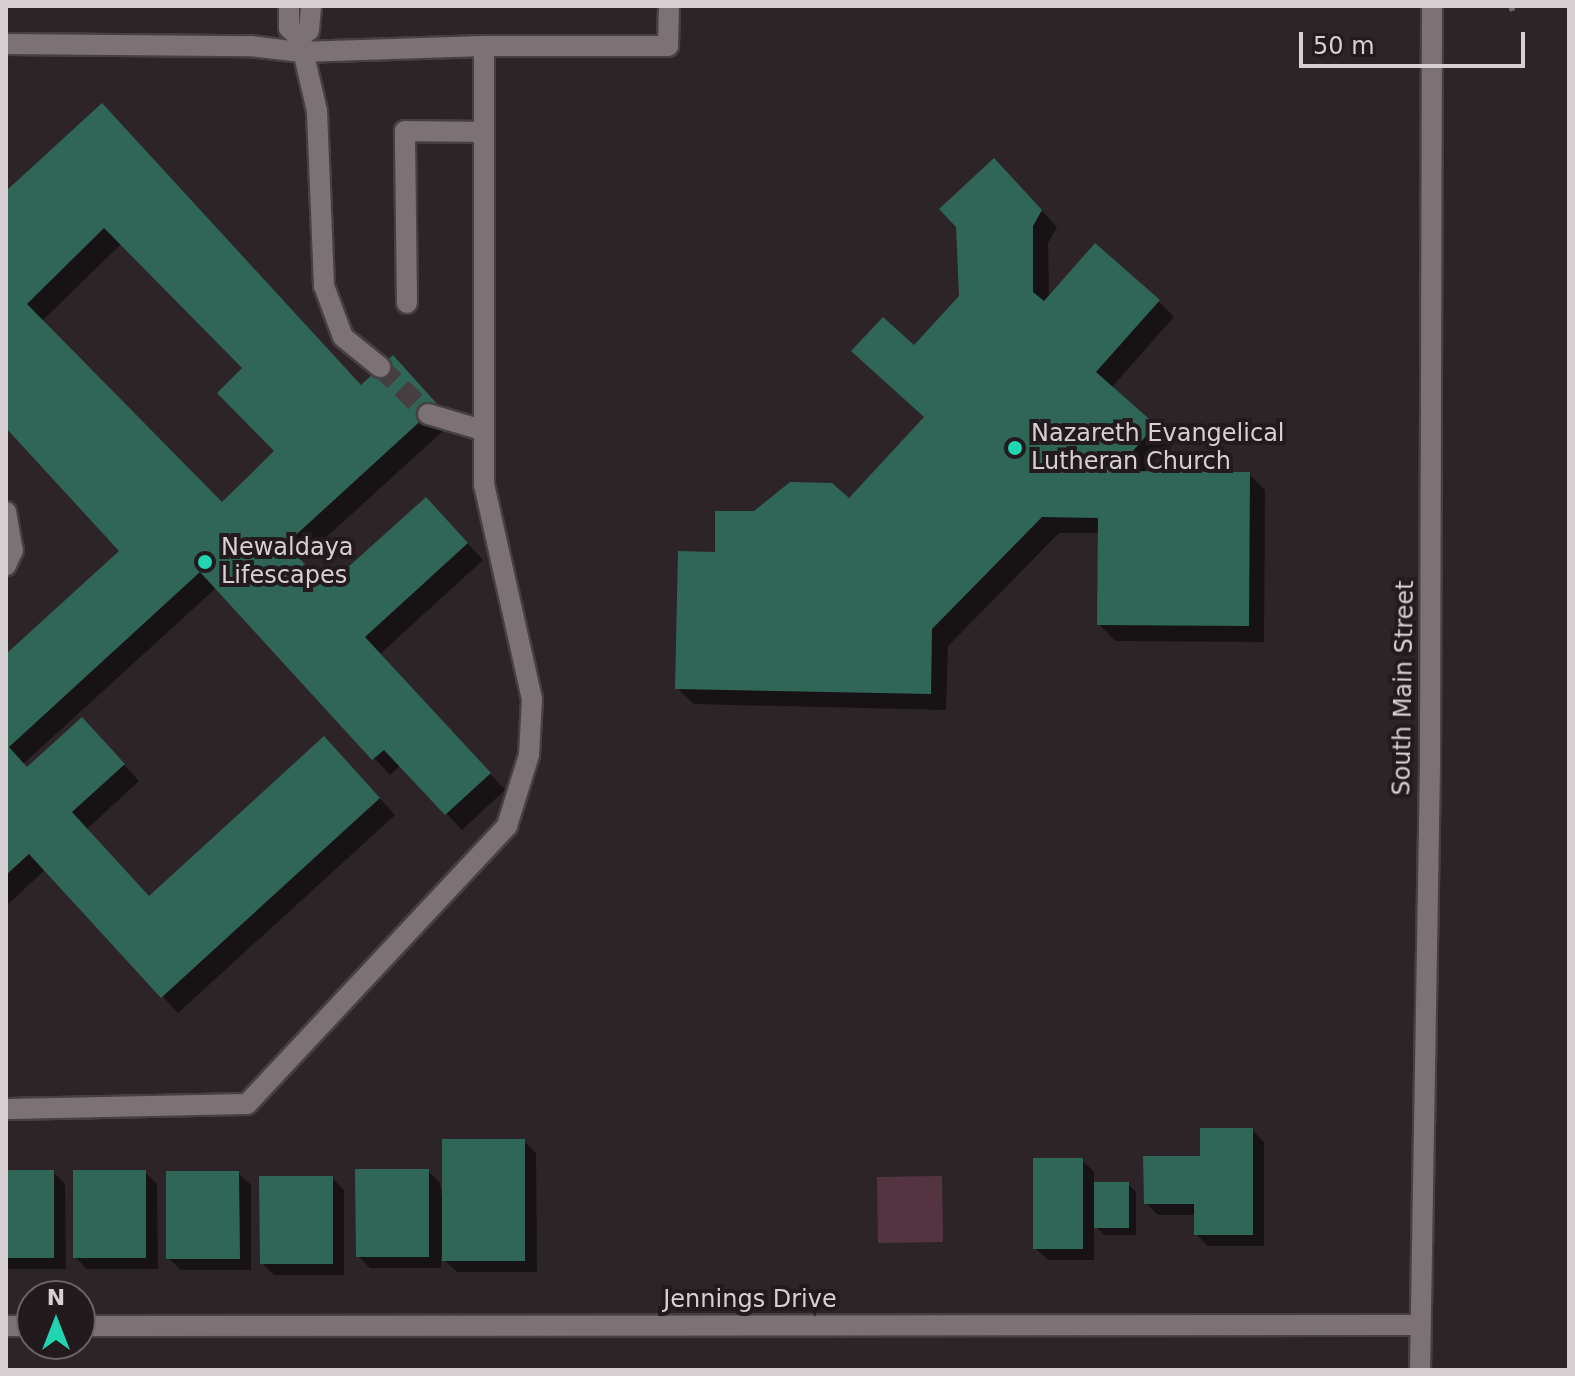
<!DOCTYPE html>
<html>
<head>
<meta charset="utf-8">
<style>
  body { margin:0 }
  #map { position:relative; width:1575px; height:1376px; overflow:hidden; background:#2c2427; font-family:"DejaVu Sans",sans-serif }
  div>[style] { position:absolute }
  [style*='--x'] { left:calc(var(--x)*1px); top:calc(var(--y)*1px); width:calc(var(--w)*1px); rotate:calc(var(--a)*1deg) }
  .green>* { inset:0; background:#553442 }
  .shadow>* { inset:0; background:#0007 }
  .building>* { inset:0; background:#306657 }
  .minor-tunnel>* { height:20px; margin-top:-10px; transform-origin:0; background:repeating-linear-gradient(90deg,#463e41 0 20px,transparent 0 30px) }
  .path>* { height:5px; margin-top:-2.5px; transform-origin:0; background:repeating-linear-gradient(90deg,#6e6769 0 6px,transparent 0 12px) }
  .roads { filter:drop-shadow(2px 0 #464042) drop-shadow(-2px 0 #464042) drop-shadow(0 2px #464042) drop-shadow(0 -2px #464042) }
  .minor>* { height:20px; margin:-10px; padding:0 10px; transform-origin:10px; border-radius:10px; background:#7c7276 }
  .dots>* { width:22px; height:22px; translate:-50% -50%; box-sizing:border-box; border:4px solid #221a1d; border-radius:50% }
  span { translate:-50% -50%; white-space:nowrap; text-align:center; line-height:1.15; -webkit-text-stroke:8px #221a1d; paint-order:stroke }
  .poi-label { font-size:24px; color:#d6d0d2 }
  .left { translate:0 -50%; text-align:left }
  .street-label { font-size:24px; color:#d6d0d2 }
  .frame { position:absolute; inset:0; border:8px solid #d6d0d2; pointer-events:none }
  .north { position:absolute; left:16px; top:1280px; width:80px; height:80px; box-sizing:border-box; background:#221a1d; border:2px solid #6a6365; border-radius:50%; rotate:0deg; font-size:22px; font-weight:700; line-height:32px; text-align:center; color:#d6d0d2 }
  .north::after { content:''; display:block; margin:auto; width:28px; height:36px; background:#21d5b0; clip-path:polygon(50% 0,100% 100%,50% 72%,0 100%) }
  .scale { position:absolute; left:1299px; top:32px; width:226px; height:36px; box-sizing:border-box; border:4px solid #d6d0d2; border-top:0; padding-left:10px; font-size:24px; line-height:28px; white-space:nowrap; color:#d6d0d2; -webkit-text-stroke:6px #221a1d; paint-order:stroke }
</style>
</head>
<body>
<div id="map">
  <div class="green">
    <i style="clip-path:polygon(942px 1176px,943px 1242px,878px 1243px,877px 1177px)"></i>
  </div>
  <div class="shadow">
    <i style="clip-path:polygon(evenodd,102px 106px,361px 387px,409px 374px,453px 422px,300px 561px,327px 589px,442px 516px,483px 560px,380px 654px,505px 790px,462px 830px,401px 765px,390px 775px,216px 588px,23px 764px,28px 769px,98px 736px,139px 781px,87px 829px,150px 898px,340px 755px,395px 815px,178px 1013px,46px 869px,6px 906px,6px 657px,122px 551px,6px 425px,6px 194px,102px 106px,122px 243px,245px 368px,277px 451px,222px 505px,42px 321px,122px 243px)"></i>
    <i style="clip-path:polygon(1010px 177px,1057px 227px,1048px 243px,1049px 299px,1158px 301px,1174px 317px,1111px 388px,1170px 442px,1143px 473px,1249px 474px,1265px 490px,1264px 642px,1115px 641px,1099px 624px,1100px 533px,1059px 533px,948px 646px,946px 710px,694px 704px,677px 688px,717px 554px,754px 513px,849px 501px,926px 418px,914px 348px,961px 297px)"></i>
    <i style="clip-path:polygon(1252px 1130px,1264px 1142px,1264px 1246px,1208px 1246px,1196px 1234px,1196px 1215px,1158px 1215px,1146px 1203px,1202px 1158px)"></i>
    <i style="clip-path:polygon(524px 1141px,536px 1153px,537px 1272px,457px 1272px,441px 1257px,441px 1268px,370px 1268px,358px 1256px,428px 1171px,440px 1183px,444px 1213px)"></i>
    <i style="clip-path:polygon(1082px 1160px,1094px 1172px,1094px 1184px,1128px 1184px,1136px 1192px,1136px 1235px,1104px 1235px,1094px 1224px,1094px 1260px,1048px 1260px,1035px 1248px)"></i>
    <i style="clip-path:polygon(6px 1172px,53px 1172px,65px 1184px,66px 1269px,6px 1269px)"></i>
    <i style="clip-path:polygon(145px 1172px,157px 1184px,158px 1269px,87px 1269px,75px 1257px)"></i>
    <i style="clip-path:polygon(238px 1173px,251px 1185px,251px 1270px,181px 1270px,168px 1258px)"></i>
    <i style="clip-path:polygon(332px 1178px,344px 1190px,344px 1275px,274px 1275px,262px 1263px)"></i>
  </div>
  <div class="building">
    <i style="clip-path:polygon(evenodd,102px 103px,361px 385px,393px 355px,438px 405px,286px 544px,326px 587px,426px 497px,468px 543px,365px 637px,491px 773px,445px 815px,384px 750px,372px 760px,200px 572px,9px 747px,27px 767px,82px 717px,125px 764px,72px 812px,149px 896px,324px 736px,380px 798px,161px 998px,29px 854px,6px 875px,6px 654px,119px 551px,6px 428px,6px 191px,102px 103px,104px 228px,242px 368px,217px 393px,274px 451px,222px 502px,27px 304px,104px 228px)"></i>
    <i style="clip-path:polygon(994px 158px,1042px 210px,1033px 226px,1033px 292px,1044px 301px,1095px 243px,1160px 300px,1096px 372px,1156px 425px,1115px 471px,1250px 472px,1249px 626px,1097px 625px,1098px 518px,1042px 517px,932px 629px,931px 694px,675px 689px,678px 551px,715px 552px,715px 511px,754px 511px,790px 482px,832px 483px,849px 498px,924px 417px,851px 351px,883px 317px,914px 345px,959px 296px,956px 227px,939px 209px)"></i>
    <i style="clip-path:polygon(1200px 1128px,1253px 1128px,1253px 1235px,1194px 1235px,1194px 1204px,1144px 1204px,1143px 1156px,1200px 1156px)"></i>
    <i style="clip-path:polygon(442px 1139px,525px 1139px,525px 1261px,442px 1261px)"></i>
    <i style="clip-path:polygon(1033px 1158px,1083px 1158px,1083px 1249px,1033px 1249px)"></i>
    <i style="clip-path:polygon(355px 1169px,429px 1169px,429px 1257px,356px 1257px)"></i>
    <i style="clip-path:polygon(6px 1170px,54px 1170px,54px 1258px,6px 1258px)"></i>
    <i style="clip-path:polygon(73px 1170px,146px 1170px,146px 1258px,73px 1258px)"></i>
    <i style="clip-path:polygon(166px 1171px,239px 1171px,240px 1259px,166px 1259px)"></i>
    <i style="clip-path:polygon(259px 1176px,333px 1176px,333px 1264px,260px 1264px)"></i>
    <i style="clip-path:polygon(1094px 1182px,1129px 1182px,1129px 1228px,1094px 1228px)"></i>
  </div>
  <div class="minor-tunnel">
    <i style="--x:380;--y:367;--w:67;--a:44.4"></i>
  </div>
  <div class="path">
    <i style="--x:1509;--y:9;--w:9;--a:-18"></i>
  </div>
  <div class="roads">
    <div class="minor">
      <i style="--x:289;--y:6;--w:22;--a:90"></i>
      <i style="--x:289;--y:28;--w:15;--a:42"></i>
      <i style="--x:300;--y:38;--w:12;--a:-42"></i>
      <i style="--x:309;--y:30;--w:24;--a:-85"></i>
      <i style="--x:300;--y:38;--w:75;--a:76.9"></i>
      <i style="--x:317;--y:111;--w:175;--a:87.7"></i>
      <i style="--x:324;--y:286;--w:54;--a:69.6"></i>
      <i style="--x:343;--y:337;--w:48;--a:39"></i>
      <i style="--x:6;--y:44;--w:244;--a:0.5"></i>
      <i style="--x:250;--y:46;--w:50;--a:6.8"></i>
      <i style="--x:300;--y:52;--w:184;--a:-1.9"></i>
      <i style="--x:407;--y:303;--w:172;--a:-90.7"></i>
      <i style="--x:405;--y:131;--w:78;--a:0.7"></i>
      <i style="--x:428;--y:414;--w:56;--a:16.5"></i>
      <i style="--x:6;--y:512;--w:39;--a:80"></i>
      <i style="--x:13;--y:550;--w:17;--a:115"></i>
      <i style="--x:6;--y:1109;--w:241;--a:-1.2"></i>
      <i style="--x:247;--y:1104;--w:381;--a:-46.9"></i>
      <i style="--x:507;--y:826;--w:74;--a:-72.8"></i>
      <i style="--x:529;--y:755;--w:56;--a:-86.9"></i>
      <i style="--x:532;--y:699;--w:219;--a:-102.6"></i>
      <i style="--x:484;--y:485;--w:439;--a:-90"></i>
      <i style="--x:484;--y:46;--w:184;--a:0"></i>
      <i style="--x:668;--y:46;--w:40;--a:-88.6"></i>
      <i style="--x:6;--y:1326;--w:26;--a:0"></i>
      <i style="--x:80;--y:1326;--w:1340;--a:-0.04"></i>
      <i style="--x:1420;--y:1370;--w:603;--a:-89.05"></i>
      <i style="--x:1430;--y:767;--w:761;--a:-89.85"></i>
    </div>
  </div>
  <div class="dots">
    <i style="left:1015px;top:448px;background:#21d5b0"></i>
    <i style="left:205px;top:562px;background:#21d5b0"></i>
  </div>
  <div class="poi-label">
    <span class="left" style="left:1031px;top:448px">Nazareth Evangelical<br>Lutheran Church</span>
    <span class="left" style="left:221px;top:562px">Newaldaya<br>Lifescapes</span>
  </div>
  <div class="street-label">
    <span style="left:1404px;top:688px;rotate:-89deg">South Main Street</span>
    <span style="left:750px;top:1300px">Jennings Drive</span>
  </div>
  <div class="frame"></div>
  <div class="north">N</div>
  <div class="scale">50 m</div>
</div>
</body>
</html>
